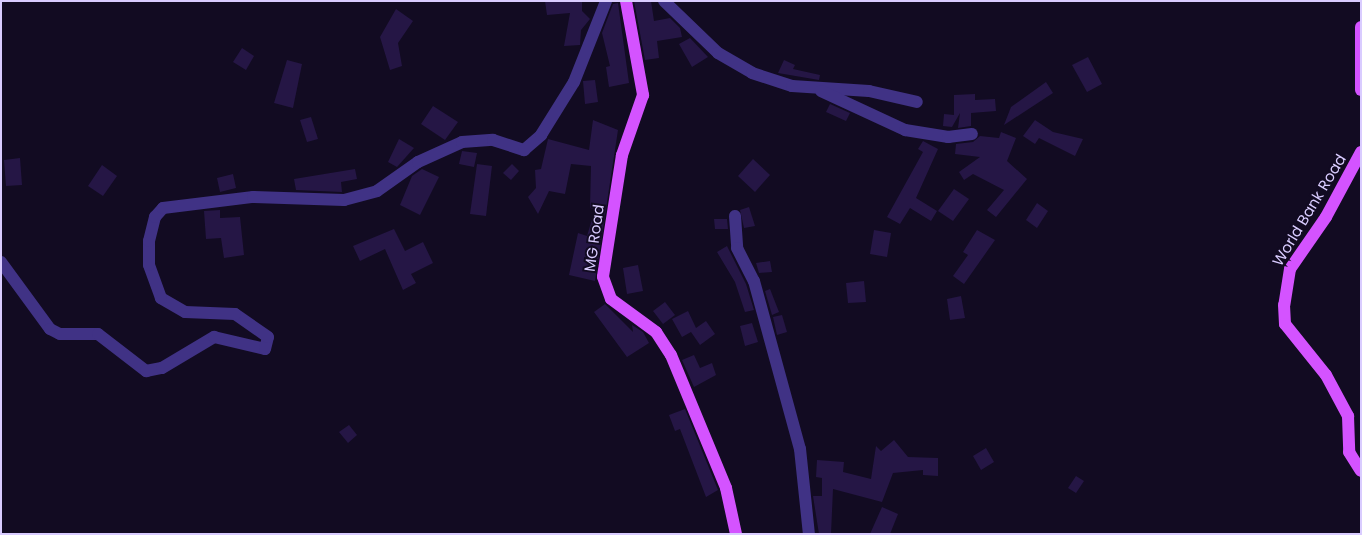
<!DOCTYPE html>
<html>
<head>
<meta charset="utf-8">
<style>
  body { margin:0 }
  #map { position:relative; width:1362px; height:535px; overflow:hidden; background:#120b22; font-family:Poppins,sans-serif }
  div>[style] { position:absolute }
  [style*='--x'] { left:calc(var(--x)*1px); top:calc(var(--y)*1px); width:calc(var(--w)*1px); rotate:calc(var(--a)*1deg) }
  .building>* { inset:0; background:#251645 }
  .street>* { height:12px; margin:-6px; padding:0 6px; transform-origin:6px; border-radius:6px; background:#403285 }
  .primary>* { height:12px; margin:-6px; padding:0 6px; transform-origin:6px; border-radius:6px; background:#d453ff }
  span { translate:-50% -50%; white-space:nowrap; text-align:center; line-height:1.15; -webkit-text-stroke:4px #120b22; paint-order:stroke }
  .street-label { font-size:15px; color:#d9ccff }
  .frame { position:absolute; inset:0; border:2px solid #d9ccff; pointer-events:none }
</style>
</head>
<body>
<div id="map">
  <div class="building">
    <i style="clip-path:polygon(545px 1px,582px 1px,582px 11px,590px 19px,581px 30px,580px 45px,564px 46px,570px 13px,547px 15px)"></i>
    <i style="clip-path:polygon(634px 1px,651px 1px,654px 21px,670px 18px,680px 28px,682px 37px,657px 41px,659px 58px,645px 60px)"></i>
    <i style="clip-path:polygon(618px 3px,629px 83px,609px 87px,606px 67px,610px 66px,602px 33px,613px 4px)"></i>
    <i style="clip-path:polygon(396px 9px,413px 21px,398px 43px,402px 66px,390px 70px,380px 37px)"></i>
    <i style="clip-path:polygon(690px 38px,708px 57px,692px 67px,679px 44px)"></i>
    <i style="clip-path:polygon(242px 48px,254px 56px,246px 70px,233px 62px)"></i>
    <i style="clip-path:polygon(1088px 57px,1102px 84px,1087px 92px,1072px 65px)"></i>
    <i style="clip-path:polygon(287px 60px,302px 64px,293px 108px,274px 103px)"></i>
    <i style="clip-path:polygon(784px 60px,795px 65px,793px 69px,820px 75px,819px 80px,778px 73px)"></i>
    <i style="clip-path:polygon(595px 80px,598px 102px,585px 104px,583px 81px)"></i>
    <i style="clip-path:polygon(1046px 82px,1053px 93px,1004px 125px,1011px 107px)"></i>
    <i style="clip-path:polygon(975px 94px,975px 100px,995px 99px,996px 111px,971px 113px,971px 126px,958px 128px,960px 113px,952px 127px,943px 126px,944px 114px,954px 115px,954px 95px)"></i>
    <i style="clip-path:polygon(830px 104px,850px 113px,846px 121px,826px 112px)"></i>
    <i style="clip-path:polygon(433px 106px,458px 122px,445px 140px,421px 124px)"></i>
    <i style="clip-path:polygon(311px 117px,318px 139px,307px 142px,300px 120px)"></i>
    <i style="clip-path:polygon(593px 120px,618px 130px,595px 281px,569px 275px,578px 233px,587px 236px,595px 209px,590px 208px,591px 166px,571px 164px,565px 194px,549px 191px,538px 214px,528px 197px,536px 188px,535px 170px,541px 169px,548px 139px,589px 150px)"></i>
    <i style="clip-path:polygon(1035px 120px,1053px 132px,1083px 139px,1075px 156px,1039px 138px,1035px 144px,1023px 136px)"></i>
    <i style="clip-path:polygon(1001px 132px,1016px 138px,1007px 161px,1027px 179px,996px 217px,987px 210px,1004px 190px,973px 174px,964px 180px,959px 172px,980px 157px,955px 154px,956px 144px,973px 142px,980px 136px,999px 138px)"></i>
    <i style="clip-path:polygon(399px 139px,414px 148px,397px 167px,388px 162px)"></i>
    <i style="clip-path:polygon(923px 141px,938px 149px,916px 198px,937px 211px,931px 221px,910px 208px,900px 224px,887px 217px,923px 152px,918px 149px)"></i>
    <i style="clip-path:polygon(462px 151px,477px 153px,474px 167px,459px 164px)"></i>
    <i style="clip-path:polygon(20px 158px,22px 185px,6px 186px,4px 160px)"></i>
    <i style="clip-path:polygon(753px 159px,770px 175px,755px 192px,738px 176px)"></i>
    <i style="clip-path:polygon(477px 164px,492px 166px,486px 216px,470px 214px)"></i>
    <i style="clip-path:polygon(512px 164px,519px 171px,511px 180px,503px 173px)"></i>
    <i style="clip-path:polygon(102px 165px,117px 176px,103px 196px,88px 186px)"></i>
    <i style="clip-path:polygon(355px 169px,357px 179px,341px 182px,342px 192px,296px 190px,294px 179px)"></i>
    <i style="clip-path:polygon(422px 169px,439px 177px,420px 215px,400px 205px,412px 176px)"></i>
    <i style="clip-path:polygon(233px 174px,236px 188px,220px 192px,217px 178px)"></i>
    <i style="clip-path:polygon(954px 189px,969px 199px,953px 221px,938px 211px)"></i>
    <i style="clip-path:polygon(1037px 203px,1048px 211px,1037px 228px,1026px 220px)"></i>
    <i style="clip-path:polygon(749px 207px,755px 226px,744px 228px,740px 210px)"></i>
    <i style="clip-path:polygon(220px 210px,220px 218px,240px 217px,244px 255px,224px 258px,221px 238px,206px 239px,204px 211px)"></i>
    <i style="clip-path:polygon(714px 219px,727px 219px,728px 229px,715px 229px)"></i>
    <i style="clip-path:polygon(394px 229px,405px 251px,423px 242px,433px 263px,411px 274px,416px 283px,403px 290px,385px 249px,360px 261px,353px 246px)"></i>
    <i style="clip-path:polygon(874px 230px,891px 233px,887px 257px,870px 254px)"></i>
    <i style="clip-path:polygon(977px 230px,995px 240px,964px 284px,953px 276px,968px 255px,963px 252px)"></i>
    <i style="clip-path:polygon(727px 246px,746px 284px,754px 310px,745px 312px,735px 282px,717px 252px)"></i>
    <i style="clip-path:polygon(770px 261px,772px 272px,759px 273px,756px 263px)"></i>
    <i style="clip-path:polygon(638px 265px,643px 291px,627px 294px,623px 268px)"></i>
    <i style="clip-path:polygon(864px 281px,866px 302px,848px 303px,846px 283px)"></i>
    <i style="clip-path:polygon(770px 289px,779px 312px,772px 315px,765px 291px)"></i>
    <i style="clip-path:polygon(961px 296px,965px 318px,950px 320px,947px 299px)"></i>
    <i style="clip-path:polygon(665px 302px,675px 315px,663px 324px,653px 311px)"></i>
    <i style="clip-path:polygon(605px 304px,633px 332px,632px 325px,643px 332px,649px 343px,627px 357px,594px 312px)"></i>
    <i style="clip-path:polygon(688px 311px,696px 328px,706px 321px,715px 334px,700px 345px,691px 332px,682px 337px,672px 319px)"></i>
    <i style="clip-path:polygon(782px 315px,787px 332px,777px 335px,773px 317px)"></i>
    <i style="clip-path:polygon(752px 323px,758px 342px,745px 346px,740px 326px)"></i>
    <i style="clip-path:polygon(694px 355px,700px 368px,712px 363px,716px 375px,694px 387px,682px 360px)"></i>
    <i style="clip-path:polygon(685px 409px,718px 490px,706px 497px,680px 429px,675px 431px,669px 415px)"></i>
    <i style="clip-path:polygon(349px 425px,357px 435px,348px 443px,339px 432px)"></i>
    <i style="clip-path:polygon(894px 440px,908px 457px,938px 458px,938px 476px,923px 475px,923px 470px,893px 473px,882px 502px,833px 489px,831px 534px,819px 534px,813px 496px,822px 496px,822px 478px,816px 477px,817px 460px,844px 462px,843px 472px,871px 479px,876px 446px,881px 451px)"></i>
    <i style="clip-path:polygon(986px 448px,994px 462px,981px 470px,973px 456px)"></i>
    <i style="clip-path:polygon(1076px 476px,1084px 481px,1076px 493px,1068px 488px)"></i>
    <i style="clip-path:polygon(882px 507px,898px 514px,890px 534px,870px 534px)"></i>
  </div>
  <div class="street">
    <i style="--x:664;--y:1;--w:75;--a:43.9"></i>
    <i style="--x:718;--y:53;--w:39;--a:30"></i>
    <i style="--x:752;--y:73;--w:42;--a:18"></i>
    <i style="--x:792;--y:86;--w:77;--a:3.7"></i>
    <i style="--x:869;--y:91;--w:49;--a:12.9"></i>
    <i style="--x:821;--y:91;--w:93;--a:24.9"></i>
    <i style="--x:905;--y:130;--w:44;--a:9.2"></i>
    <i style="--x:948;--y:137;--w:24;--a:-7"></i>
    <i style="--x:735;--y:216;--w:32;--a:86"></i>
    <i style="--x:737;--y:248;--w:37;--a:63"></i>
    <i style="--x:754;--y:281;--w:174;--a:74.7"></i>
    <i style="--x:800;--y:449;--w:85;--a:84"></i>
    <i style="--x:1;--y:262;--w:83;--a:53.8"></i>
    <i style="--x:50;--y:329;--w:11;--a:27"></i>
    <i style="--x:60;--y:334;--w:38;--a:0"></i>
    <i style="--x:98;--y:334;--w:61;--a:37.6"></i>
    <i style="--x:146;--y:371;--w:16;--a:-11"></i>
    <i style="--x:162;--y:368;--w:61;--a:-30.8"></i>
    <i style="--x:214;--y:337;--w:52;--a:13.2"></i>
    <i style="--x:265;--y:349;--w:12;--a:-76"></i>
    <i style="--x:268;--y:337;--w:40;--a:-145.1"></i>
    <i style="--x:235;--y:314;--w:50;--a:-177.7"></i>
    <i style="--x:185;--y:312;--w:28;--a:-150"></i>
    <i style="--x:161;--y:298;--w:35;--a:-110"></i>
    <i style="--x:149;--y:265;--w:24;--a:-90"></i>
    <i style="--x:149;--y:241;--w:25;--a:-76"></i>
    <i style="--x:155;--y:217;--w:12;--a:-48"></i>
    <i style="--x:163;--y:208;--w:91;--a:-7"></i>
    <i style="--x:253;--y:197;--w:91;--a:1.9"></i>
    <i style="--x:344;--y:200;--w:34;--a:-15"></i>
    <i style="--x:377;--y:191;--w:50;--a:-35.3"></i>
    <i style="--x:418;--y:162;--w:48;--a:-24.4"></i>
    <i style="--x:462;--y:142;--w:31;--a:-4"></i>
    <i style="--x:493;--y:140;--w:33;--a:18"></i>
    <i style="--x:524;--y:150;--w:23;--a:-41"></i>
    <i style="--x:541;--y:135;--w:62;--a:-58.1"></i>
    <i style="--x:574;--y:82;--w:87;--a:-68.4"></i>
  </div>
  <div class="primary">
    <i style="--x:626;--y:1;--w:96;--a:79.7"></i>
    <i style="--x:643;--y:95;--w:64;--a:109.3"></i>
    <i style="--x:622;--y:155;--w:123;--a:98.9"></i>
    <i style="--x:603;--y:277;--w:23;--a:70"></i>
    <i style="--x:611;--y:299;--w:56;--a:36.3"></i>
    <i style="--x:656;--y:332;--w:27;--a:57"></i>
    <i style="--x:671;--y:355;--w:144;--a:67.5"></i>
    <i style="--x:726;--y:488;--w:47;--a:77.7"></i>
    <i style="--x:1361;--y:27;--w:63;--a:90"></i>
    <i style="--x:1361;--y:152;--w:74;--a:118.3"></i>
    <i style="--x:1326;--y:217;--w:63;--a:124.7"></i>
    <i style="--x:1290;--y:269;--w:36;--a:99"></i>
    <i style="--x:1284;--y:305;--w:19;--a:87"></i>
    <i style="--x:1285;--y:324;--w:65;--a:51.2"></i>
    <i style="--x:1326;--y:375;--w:47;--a:61.8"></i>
    <i style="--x:1348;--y:416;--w:36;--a:88"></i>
    <i style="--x:1349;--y:452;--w:22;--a:58"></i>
  </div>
  <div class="street-label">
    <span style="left:1309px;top:210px;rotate:-59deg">World Bank Road</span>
    <span style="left:594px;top:238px;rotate:-82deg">MG Road</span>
  </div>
  <div class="frame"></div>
</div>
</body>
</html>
